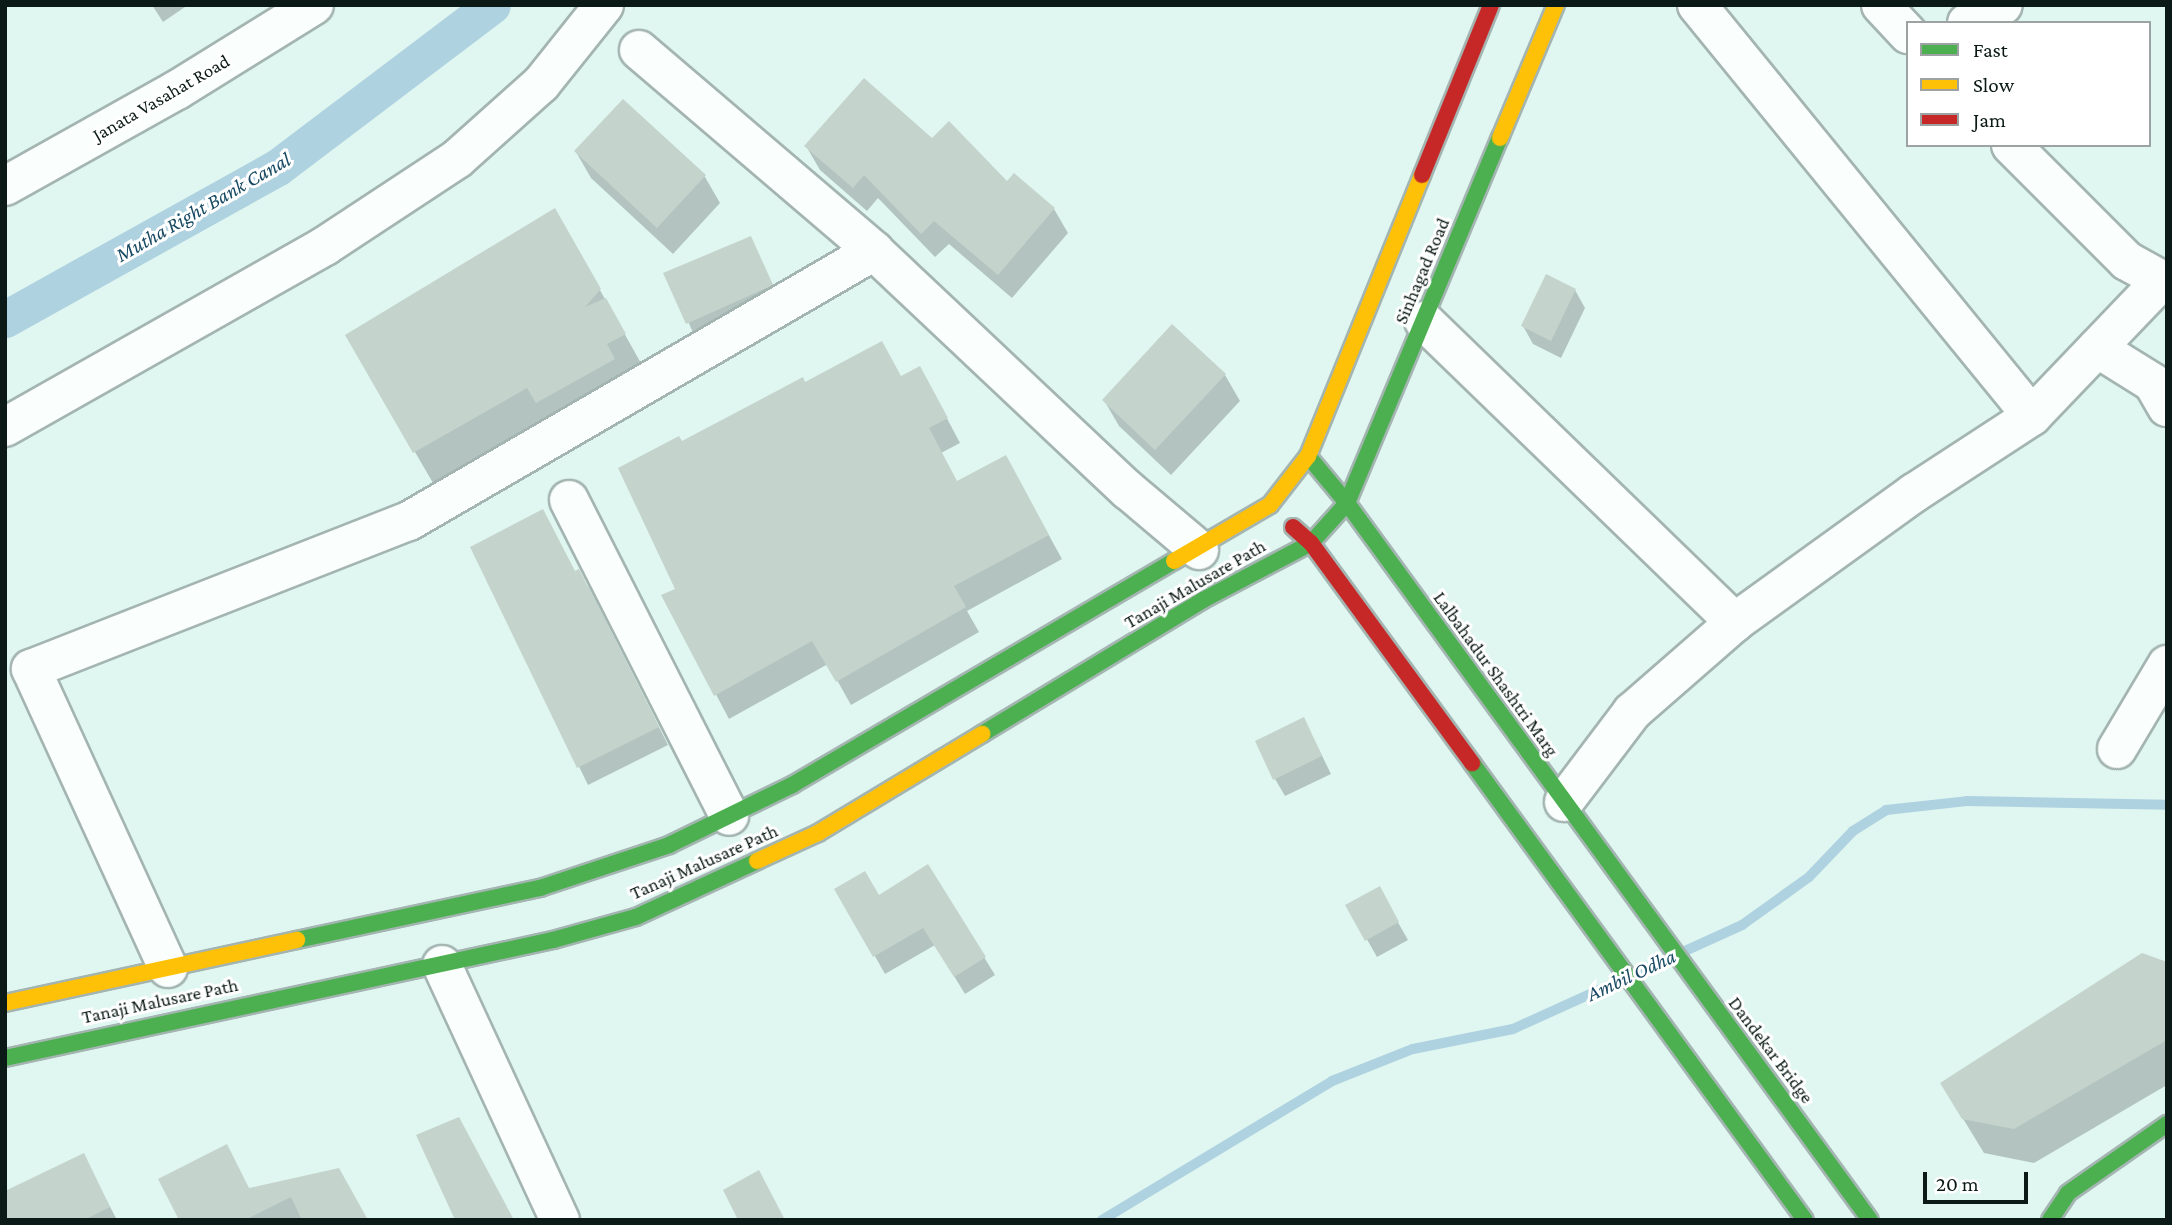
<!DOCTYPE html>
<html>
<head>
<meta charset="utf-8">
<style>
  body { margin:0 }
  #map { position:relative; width:2172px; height:1225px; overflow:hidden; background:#e0f6f0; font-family:"Crimson Pro",serif }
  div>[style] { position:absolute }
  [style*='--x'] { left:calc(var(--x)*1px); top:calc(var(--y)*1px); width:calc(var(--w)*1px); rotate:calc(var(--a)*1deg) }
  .shadow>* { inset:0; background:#0003 }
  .stream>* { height:10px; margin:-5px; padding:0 5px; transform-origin:5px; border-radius:5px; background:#afd2e1 }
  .canal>* { height:37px; margin:-18.5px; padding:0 18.5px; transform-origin:18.5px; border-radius:18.5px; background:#afd2e1 }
  .building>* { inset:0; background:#c4d4cc }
  .roads { filter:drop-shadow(2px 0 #a4b5b1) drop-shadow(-2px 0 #a4b5b1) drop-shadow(0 2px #a4b5b1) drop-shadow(0 -2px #a4b5b1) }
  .street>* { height:38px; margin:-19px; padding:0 19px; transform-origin:19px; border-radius:19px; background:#fafefd }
  .fast>* { height:16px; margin:-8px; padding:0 8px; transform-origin:8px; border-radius:8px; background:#4caf50 }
  .slow>* { height:16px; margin:-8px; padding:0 8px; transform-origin:8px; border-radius:8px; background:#ffc107 }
  .jam>* { height:16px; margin:-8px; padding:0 8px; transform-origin:8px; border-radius:8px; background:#c62828 }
  span { translate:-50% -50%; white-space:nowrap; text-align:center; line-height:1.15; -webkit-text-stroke:6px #fff; paint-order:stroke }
  .street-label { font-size:19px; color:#0b1a16 }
  .water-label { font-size:21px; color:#184a64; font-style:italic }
  .frame { position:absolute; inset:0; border:7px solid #0b1a16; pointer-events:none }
  .legend { position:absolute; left:1906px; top:21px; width:245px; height:126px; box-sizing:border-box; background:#fff; border:2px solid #9da3a2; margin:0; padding:9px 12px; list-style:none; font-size:21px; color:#0b1a16 }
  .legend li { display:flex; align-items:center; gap:14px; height:35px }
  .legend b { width:35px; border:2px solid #9da3a2 }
  .scale { position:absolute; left:1923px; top:1172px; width:105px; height:32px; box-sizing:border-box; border:4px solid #0b1a16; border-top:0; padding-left:9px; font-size:21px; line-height:24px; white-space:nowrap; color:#0b1a16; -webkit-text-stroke:5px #fff; paint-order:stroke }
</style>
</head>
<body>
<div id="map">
  <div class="shadow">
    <i style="clip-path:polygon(152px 5px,188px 5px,163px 22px)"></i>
    <i style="clip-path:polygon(623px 101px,705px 177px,720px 203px,673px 254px,591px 178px,576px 152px)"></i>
    <i style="clip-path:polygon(806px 146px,1007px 184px,1054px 209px,1068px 233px,1012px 298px,949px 244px,935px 257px,878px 198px,867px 211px,820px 170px)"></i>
    <i style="clip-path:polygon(555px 210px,642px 365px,555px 433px,546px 418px,433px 483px,347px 335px)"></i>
    <i style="clip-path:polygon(751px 238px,781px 303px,697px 341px,666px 274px)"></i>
    <i style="clip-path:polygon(1575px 290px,1585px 308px,1561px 358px,1533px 344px,1523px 326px)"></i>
    <i style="clip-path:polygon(1225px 375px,1240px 401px,1171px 475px,1119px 426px,1104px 400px)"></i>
    <i style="clip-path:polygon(901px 378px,933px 392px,960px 443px,941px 453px,957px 483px,1019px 481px,1062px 559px,967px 611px,979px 632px,851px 705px,828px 664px,729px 719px,664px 596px,677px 590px,681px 443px,805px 384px)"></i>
    <i style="clip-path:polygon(472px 547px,575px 573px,589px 588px,668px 745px,588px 785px)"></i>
    <i style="clip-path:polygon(1313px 737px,1331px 774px,1285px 796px,1275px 779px)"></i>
    <i style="clip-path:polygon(928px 866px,995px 975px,965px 994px,935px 945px,885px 974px,837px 889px,879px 897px)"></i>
    <i style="clip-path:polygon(1379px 889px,1408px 940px,1377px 957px,1348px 906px)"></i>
    <i style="clip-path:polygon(2167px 964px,2167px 1085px,2034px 1163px,1984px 1153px,1962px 1117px)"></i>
    <i style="clip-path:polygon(83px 1155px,117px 1220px,12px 1220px)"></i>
    <i style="clip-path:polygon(338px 1170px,366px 1220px,181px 1220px,250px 1189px)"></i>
  </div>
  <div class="stream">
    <i style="--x:1102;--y:1220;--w:269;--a:-31.1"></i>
    <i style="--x:1332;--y:1081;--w:87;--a:-21.6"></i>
    <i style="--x:1413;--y:1049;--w:102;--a:-11.3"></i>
    <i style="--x:1513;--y:1029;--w:252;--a:-24.4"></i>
    <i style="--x:1742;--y:925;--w:82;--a:-35.6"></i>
    <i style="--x:1809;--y:877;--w:64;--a:-46.3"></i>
    <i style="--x:1853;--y:831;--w:39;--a:-32"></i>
    <i style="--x:1886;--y:810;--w:81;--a:-6.3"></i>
    <i style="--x:1967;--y:801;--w:200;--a:1.1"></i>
  </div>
  <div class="canal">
    <i style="--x:5;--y:319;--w:312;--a:-29.1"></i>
    <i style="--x:278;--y:167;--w:268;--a:-37.1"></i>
  </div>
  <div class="building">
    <i style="clip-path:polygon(864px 78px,932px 138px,949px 121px,1007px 181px,1014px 173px,1055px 208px,998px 275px,934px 221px,921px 234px,864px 175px,853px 188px,804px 146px)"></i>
    <i style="clip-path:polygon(623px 99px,706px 175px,657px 228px,574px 151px)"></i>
    <i style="clip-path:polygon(555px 208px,601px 289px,585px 307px,606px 298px,626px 334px,607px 344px,615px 359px,536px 403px,527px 388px,413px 453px,345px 335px)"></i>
    <i style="clip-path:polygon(751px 236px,773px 285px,686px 324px,663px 273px)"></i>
    <i style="clip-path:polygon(1546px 274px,1576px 289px,1551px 341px,1521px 326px)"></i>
    <i style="clip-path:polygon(1172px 324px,1226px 374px,1155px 450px,1102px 400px)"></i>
    <i style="clip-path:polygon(882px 341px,901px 376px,920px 366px,948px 418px,929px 428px,957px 481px,1006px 455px,1049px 535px,954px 586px,966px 607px,836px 682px,812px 641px,714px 696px,661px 595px,675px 589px,618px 468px,679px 436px,682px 441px,803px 377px,805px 382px)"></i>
    <i style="clip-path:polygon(543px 509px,575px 571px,579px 569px,659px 727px,577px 768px,470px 547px)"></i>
    <i style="clip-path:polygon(1304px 717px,1322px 756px,1273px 780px,1255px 741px)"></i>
    <i style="clip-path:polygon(928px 864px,986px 957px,954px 977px,923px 928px,873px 957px,834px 889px,865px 871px,879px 895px)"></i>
    <i style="clip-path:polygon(1380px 886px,1399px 922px,1365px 941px,1345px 905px)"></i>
    <i style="clip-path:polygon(2142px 953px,2167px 962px,2167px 1040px,2014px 1129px,1962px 1119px,1940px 1083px)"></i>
    <i style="clip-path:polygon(459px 1117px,514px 1220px,455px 1220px,416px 1135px)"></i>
    <i style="clip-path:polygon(227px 1144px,249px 1188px,339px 1168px,368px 1220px,302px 1220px,291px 1197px,245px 1220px,179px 1220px,158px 1179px)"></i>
    <i style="clip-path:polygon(84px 1153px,110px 1207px,84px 1220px,5px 1220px,5px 1191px)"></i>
    <i style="clip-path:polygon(759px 1170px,785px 1220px,738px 1220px,723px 1190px)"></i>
  </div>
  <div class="roads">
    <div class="street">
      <i style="--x:1697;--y:5;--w:530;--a:50.82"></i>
      <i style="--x:1881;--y:5;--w:40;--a:47"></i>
      <i style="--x:1967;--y:23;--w:40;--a:-26.6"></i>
      <i style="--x:639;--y:50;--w:309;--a:40.5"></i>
      <i style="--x:874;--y:251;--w:349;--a:43.3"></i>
      <i style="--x:1128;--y:490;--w:93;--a:40.2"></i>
      <i style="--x:2011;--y:145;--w:164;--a:45"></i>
      <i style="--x:2127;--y:261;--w:46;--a:28.8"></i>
      <i style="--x:5;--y:186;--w:197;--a:-29.2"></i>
      <i style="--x:177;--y:90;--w:161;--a:-31.8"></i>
      <i style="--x:1424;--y:321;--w:433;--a:44.1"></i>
      <i style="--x:2097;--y:348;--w:66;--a:32"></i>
      <i style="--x:2153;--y:383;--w:28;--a:60"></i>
      <i style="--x:5;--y:427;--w:368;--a:-29.5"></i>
      <i style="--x:325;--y:246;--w:158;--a:-33.4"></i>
      <i style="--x:457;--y:159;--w:113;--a:-41.8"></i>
      <i style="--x:541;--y:84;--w:101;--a:-51.4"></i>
      <i style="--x:569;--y:500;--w:354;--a:63.1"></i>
      <i style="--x:2117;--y:749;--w:98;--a:-59.2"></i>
      <i style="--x:1564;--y:802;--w:113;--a:-52.9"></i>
      <i style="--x:1632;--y:712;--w:137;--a:-41.1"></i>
      <i style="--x:1735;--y:622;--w:221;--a:-35.8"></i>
      <i style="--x:1914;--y:493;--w:141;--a:-33.1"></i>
      <i style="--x:2032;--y:416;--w:188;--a:-46.3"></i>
      <i style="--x:442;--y:965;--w:281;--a:65.2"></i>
      <i style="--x:168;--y:968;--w:329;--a:-114.6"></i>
      <i style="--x:31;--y:669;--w:406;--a:-21.4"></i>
      <i style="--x:409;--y:521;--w:538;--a:-30.14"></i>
    </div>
    <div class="fast">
      <i style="--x:1308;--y:456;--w:61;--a:50.3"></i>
      <i style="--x:1347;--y:503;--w:887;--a:53.89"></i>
      <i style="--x:982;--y:734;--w:258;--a:-31.2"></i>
      <i style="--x:1203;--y:600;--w:122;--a:-27.8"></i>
      <i style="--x:1311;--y:543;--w:54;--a:-48"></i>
      <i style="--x:1347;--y:503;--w:396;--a:-67.3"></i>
      <i style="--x:1472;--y:763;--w:565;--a:53.92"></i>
      <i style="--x:297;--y:940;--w:249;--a:-12.1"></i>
      <i style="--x:540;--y:888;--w:136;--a:-18.4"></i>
      <i style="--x:669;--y:845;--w:137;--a:-26"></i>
      <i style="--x:792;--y:785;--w:443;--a:-30.4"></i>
      <i style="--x:5;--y:1058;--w:561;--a:-12.15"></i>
      <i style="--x:553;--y:940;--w:86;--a:-15.5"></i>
      <i style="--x:636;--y:917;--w:133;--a:-24.8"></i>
      <i style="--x:2050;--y:1220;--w:32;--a:-56"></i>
      <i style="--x:2068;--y:1193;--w:121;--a:-34.9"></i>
    </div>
    <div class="slow">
      <i style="--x:1500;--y:138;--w:144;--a:-67.2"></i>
      <i style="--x:1174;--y:561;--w:111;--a:-30.3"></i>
      <i style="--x:1270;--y:505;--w:62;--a:-52.2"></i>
      <i style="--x:1308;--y:456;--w:303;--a:-67.9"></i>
      <i style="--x:757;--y:861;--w:67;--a:-24.7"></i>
      <i style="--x:818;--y:833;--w:192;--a:-31.1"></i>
      <i style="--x:5;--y:1003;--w:299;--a:-12.2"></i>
    </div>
    <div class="jam">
      <i style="--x:1422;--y:175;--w:183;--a:-67.9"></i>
      <i style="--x:1293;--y:527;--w:24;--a:42"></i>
      <i style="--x:1311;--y:543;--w:273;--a:53.8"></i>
    </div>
  </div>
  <div class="street-label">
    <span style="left:161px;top:98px;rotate:-30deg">Janata Vasahat Road</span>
    <span style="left:1422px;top:271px;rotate:-67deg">Sinhagad Road</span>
    <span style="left:1195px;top:584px;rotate:-30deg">Tanaji Malusare Path</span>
    <span style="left:1496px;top:674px;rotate:54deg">Lalbahadur Shashtri Marg</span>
    <span style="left:704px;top:862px;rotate:-24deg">Tanaji Malusare Path</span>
    <span style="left:160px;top:1001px;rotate:-12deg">Tanaji Malusare Path</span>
    <span style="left:1771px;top:1050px;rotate:53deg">Dandekar Bridge</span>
  </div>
  <div class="water-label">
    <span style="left:203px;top:207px;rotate:-30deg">Mutha Right Bank Canal</span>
    <span style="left:1631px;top:975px;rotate:-25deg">Ambil Odha</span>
  </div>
  <div class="frame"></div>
  <ul class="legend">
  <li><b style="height:9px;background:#4caf50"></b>Fast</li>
  <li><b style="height:9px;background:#ffc107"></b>Slow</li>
  <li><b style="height:9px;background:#c62828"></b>Jam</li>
  </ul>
  <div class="scale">20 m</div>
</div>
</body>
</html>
